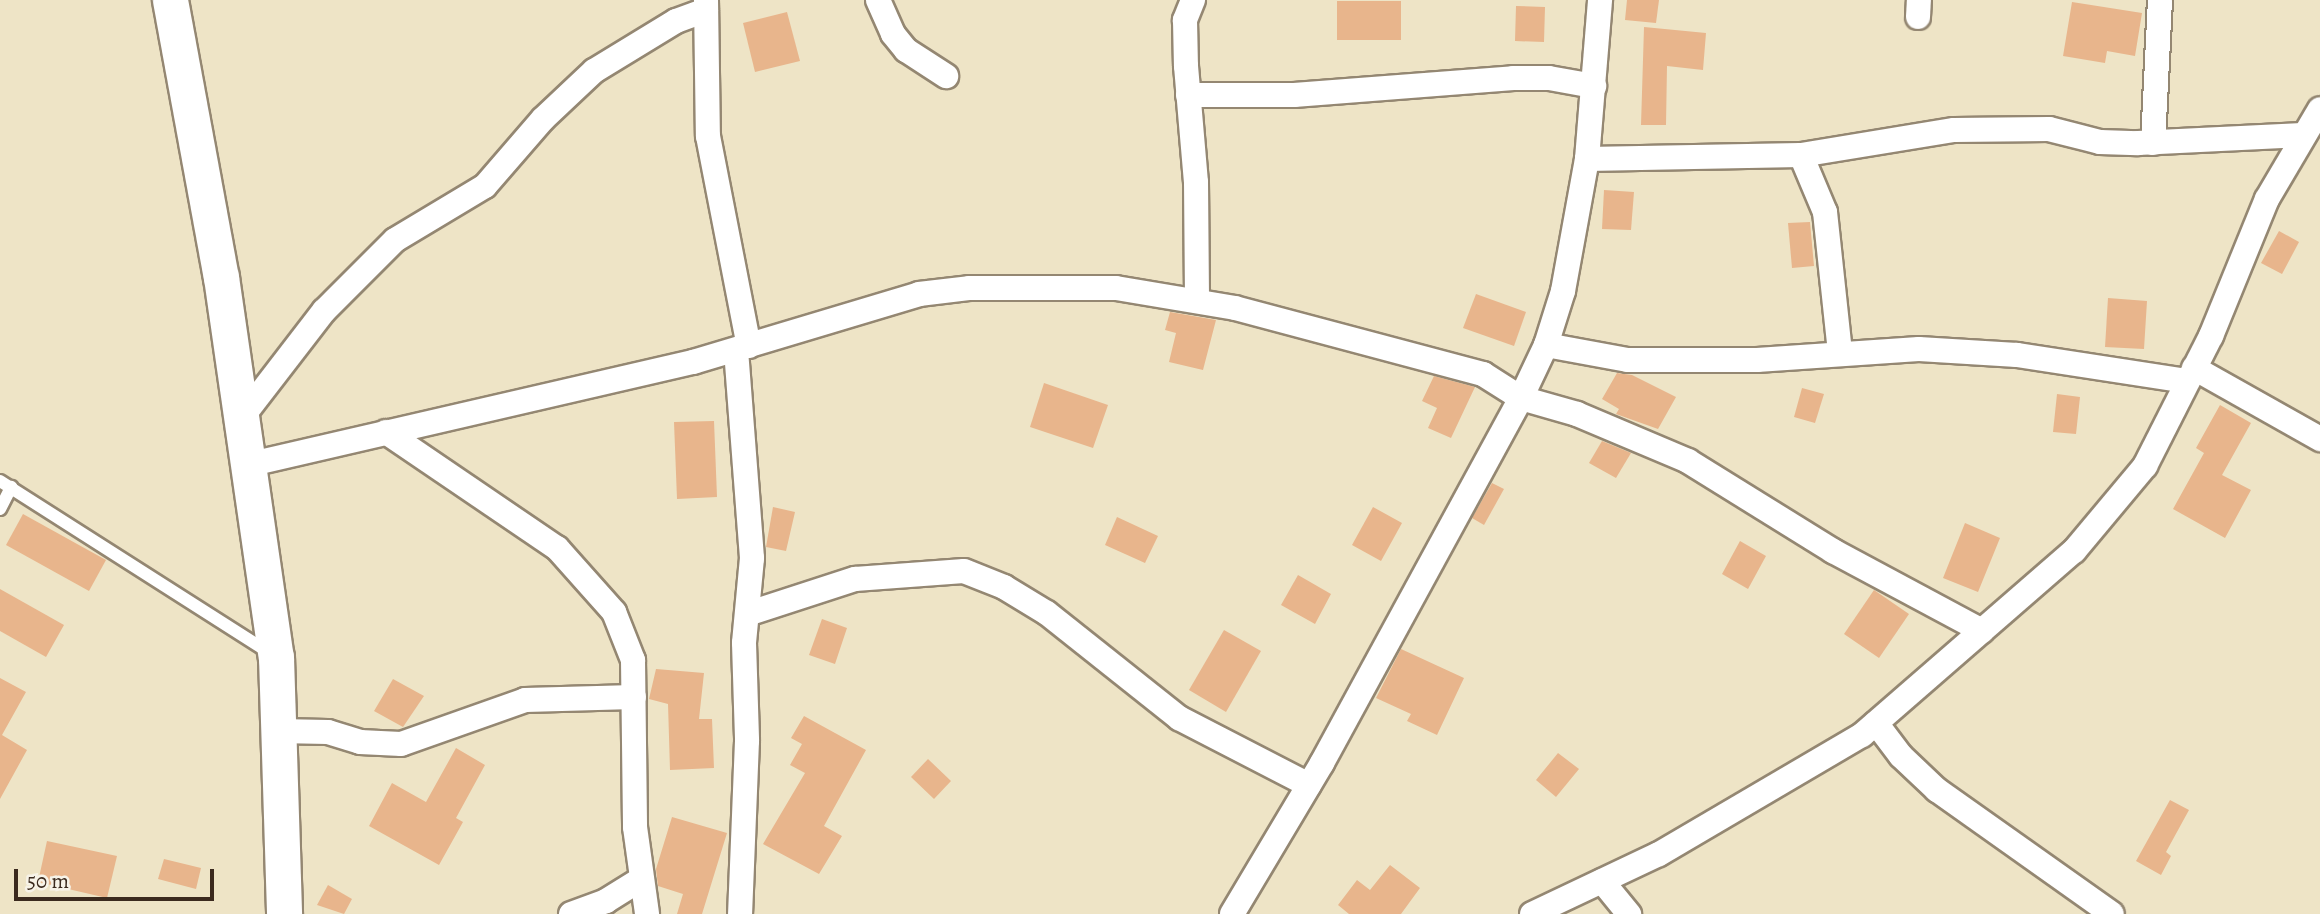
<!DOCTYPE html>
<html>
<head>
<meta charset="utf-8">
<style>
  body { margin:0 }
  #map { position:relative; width:2320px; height:914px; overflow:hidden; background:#eee4c6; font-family:Alegreya,serif }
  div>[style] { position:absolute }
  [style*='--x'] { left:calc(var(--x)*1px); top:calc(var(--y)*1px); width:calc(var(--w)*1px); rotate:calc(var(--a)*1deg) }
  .building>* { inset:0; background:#e8b58c }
  .roads { filter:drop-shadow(2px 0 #948772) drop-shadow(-2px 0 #948772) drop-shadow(0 2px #948772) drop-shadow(0 -2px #948772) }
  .lane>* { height:12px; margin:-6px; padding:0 6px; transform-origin:6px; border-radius:6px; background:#fff }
  .street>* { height:24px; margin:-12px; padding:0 12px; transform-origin:12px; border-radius:12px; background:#fff }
  .secondary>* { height:35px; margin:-17.5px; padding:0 17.5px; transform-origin:17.5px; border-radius:17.5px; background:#fff }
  span { translate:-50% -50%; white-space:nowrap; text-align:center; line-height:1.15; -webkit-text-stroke:7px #f7f3e8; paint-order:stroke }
  .scale { position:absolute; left:14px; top:869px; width:200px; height:32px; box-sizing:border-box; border:4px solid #3b2a1e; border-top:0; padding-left:9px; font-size:21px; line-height:24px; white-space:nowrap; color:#3b2a1e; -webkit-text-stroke:5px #f7f3e8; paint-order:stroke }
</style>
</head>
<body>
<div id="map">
  <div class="building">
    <i style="clip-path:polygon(1627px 0,1659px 0,1656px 23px,1625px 20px)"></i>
    <i style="clip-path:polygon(1337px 1px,1401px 1px,1401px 40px,1337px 40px)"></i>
    <i style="clip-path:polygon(2072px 2px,2142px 13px,2135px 56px,2107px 51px,2105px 63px,2063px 56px)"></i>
    <i style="clip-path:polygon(1516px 6px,1545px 7px,1544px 42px,1515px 41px)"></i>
    <i style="clip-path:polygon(787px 12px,800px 61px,755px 72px,743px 23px)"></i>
    <i style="clip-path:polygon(1644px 27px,1706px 33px,1703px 70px,1667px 66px,1666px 125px,1641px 125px)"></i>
    <i style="clip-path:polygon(1604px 190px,1634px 192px,1631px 230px,1602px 229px)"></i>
    <i style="clip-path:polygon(1810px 222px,1814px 266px,1792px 268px,1788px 223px)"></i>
    <i style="clip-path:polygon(2279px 231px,2299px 242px,2282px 274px,2261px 263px)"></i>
    <i style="clip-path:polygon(1476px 294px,1526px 312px,1514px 346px,1463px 328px)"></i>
    <i style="clip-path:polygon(2108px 298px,2147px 301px,2144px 349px,2105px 347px)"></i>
    <i style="clip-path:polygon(1170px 312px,1216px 320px,1203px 370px,1169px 362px,1176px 333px,1165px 330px)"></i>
    <i style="clip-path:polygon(1617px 373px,1632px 375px,1676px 397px,1658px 429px,1616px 414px,1619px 409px,1602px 399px)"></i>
    <i style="clip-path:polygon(1434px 376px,1475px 387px,1451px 438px,1428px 428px,1437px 408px,1422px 401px)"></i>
    <i style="clip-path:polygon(1044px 383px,1108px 405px,1093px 448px,1030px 427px)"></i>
    <i style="clip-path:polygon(1802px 388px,1824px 394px,1815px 423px,1794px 417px)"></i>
    <i style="clip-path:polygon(2057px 394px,2080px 397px,2076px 434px,2053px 432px)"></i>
    <i style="clip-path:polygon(2220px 405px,2251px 423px,2222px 475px,2251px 490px,2225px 538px,2173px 509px,2204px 453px,2196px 448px)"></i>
    <i style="clip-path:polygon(714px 421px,717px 497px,677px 499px,674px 422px)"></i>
    <i style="clip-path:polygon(1602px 441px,1631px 453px,1616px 478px,1589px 463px)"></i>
    <i style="clip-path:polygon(1492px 483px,1504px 489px,1484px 525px,1472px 518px)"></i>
    <i style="clip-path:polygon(773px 507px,795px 512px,786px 551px,766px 547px)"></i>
    <i style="clip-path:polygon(1373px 507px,1402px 523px,1381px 561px,1352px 545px)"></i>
    <i style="clip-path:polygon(23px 514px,106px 560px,89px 591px,6px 545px)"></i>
    <i style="clip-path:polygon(1117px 517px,1158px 536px,1145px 563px,1105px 545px)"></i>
    <i style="clip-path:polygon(1965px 523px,2000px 538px,1978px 592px,1943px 578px)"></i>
    <i style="clip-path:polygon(1740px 541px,1766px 556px,1748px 589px,1722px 574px)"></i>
    <i style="clip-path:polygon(1298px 575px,1331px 594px,1315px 624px,1281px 605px)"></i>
    <i style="clip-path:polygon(0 589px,64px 625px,46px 657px,0 631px)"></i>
    <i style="clip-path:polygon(1874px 590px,1909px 614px,1879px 658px,1844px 634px)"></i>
    <i style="clip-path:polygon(822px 619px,847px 628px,835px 664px,809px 655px)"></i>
    <i style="clip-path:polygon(1224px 630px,1261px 651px,1226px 712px,1189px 690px)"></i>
    <i style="clip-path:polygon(1401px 649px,1464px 678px,1437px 735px,1407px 721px,1411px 714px,1376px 698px)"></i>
    <i style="clip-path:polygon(656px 669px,704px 673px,699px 719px,712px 719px,714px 768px,670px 770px,668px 704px,649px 699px)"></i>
    <i style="clip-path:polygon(0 678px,26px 692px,2px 735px,27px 750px,0 799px)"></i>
    <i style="clip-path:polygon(393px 679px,424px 696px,403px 727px,374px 711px)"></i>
    <i style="clip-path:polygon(804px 716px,866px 750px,824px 826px,842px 836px,819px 874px,763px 844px,805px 773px,790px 765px,802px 744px,791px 738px)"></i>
    <i style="clip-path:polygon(456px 748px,485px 765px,456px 818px,463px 822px,439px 865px,369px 826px,392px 783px,426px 802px)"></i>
    <i style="clip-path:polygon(1558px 753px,1579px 769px,1556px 797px,1536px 780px)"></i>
    <i style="clip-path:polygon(928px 759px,951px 781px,934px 799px,911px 777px)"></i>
    <i style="clip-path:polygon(2170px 800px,2189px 810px,2166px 852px,2171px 856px,2161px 875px,2136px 861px)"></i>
    <i style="clip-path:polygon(672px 817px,727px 833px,702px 914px,677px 914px,683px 894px,658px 886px,656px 869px)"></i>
    <i style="clip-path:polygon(47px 841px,117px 856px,107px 898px,38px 882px)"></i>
    <i style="clip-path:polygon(164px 859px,201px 868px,196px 889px,158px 879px)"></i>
    <i style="clip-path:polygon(1390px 865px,1420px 888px,1401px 914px,1349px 914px,1338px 905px,1357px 880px,1370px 890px)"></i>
    <i style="clip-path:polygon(328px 885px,352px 899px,344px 914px,317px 905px)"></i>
  </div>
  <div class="roads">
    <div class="lane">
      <i style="--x:0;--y:481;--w:320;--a:32.5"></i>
      <i style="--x:0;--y:509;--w:25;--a:-63"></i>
    </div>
    <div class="street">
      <i style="--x:706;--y:0;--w:136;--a:89.2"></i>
      <i style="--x:708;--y:136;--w:214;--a:79"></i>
      <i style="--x:878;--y:0;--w:37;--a:66"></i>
      <i style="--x:893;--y:34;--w:21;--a:51"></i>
      <i style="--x:906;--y:50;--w:48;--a:33"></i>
      <i style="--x:1193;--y:0;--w:22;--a:112"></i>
      <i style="--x:1185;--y:20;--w:46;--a:88.8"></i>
      <i style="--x:1186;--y:66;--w:116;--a:85.1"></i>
      <i style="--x:1196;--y:182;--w:119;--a:89.5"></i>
      <i style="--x:1918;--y:17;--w:17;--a:-87"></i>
      <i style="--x:1188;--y:95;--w:106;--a:0"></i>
      <i style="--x:1294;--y:95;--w:220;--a:-4.4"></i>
      <i style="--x:1513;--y:78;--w:36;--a:0"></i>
      <i style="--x:1549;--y:78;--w:46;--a:10.1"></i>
      <i style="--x:2153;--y:143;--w:143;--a:-87.2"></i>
      <i style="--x:1801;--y:155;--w:62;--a:67.2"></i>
      <i style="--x:1825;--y:212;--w:141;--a:83.9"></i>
      <i style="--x:1587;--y:159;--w:214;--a:-1.1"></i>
      <i style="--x:1801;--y:155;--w:155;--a:-9.3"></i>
      <i style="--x:1954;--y:130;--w:95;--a:-0.6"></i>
      <i style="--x:2049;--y:129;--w:53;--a:14.3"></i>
      <i style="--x:2100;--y:142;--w:38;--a:2"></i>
      <i style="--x:2138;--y:143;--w:165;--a:-2.8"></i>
      <i style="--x:1546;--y:345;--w:83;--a:10.4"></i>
      <i style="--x:1628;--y:360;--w:129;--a:0"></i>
      <i style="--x:1757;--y:360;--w:162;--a:-3.9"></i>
      <i style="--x:1919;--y:349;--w:98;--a:3.5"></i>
      <i style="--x:2017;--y:355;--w:172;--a:8.7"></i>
      <i style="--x:736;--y:350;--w:209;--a:85.6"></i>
      <i style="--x:752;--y:558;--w:85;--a:95.4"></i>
      <i style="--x:744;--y:643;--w:98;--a:88.2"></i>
      <i style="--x:747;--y:741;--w:173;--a:92.3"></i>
      <i style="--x:2194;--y:368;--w:145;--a:29.4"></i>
      <i style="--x:243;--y:416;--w:133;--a:-52.4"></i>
      <i style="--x:324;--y:311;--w:100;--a:-45"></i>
      <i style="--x:395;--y:240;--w:105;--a:-31"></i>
      <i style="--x:485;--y:186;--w:89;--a:-49.1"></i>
      <i style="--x:543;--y:119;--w:70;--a:-43.3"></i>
      <i style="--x:594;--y:71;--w:96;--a:-31.4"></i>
      <i style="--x:676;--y:21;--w:32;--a:-20"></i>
      <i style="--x:386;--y:432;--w:207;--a:34.2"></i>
      <i style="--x:557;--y:548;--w:86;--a:48.3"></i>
      <i style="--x:614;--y:612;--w:52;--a:68.4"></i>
      <i style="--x:633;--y:660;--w:167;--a:89.3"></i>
      <i style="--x:635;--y:827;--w:88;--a:82.1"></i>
      <i style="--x:251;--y:464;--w:454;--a:-13"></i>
      <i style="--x:693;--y:362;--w:236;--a:-16.7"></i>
      <i style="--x:919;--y:294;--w:50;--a:-6.8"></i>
      <i style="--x:969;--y:288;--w:147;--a:0"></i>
      <i style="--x:1116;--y:288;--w:121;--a:9.5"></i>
      <i style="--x:1235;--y:308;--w:257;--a:14.9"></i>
      <i style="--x:1483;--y:374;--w:45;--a:32.3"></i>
      <i style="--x:1521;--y:398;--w:58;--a:15.9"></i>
      <i style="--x:1577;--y:414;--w:121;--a:22.9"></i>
      <i style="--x:1688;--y:461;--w:171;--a:31.8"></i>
      <i style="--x:1833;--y:551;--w:169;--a:28.2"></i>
      <i style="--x:747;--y:614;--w:114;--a:-18"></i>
      <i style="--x:855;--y:579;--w:109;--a:-4.2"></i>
      <i style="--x:964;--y:571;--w:43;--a:21.8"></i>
      <i style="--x:1004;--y:587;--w:50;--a:31.2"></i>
      <i style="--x:1047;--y:613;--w:169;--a:38.5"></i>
      <i style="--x:1179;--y:718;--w:146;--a:27.3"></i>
      <i style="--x:1876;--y:723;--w:41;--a:52.9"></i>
      <i style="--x:1901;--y:756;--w:50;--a:43.4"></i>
      <i style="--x:1937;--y:790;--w:214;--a:35.3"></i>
      <i style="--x:278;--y:731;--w:50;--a:1.1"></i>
      <i style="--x:328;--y:732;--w:34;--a:17"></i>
      <i style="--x:360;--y:742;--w:41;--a:2.8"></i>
      <i style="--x:401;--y:744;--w:132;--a:-19.5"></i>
      <i style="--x:525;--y:700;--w:109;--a:-1.6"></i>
      <i style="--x:1602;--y:881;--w:43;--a:50.7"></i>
      <i style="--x:571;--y:914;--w:37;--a:-20"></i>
      <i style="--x:606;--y:901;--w:39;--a:-32"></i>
      <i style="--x:1232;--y:914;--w:176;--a:-59.2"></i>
      <i style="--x:1322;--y:763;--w:416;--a:-61.4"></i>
      <i style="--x:1521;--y:398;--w:59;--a:-64.7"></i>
      <i style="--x:1546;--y:345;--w:57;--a:-72.5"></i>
      <i style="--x:1563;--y:291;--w:134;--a:-79.7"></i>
      <i style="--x:1587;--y:159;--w:160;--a:-85.3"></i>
      <i style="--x:1532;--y:914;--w:140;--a:-25.3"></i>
      <i style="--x:1659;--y:854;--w:235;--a:-30.4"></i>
      <i style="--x:1862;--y:735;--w:281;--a:-41"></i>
      <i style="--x:2074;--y:551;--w:111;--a:-50.1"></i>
      <i style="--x:2145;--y:466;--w:146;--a:-63.1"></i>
      <i style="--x:2211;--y:336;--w:148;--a:-67.8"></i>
      <i style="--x:2267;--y:199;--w:104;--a:-59.5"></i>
    </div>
    <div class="secondary">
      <i style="--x:170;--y:0;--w:282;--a:79.6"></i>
      <i style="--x:221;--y:277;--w:384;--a:81.8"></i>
      <i style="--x:276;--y:657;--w:257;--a:88.2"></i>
    </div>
  </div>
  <div class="scale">50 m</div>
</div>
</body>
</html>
